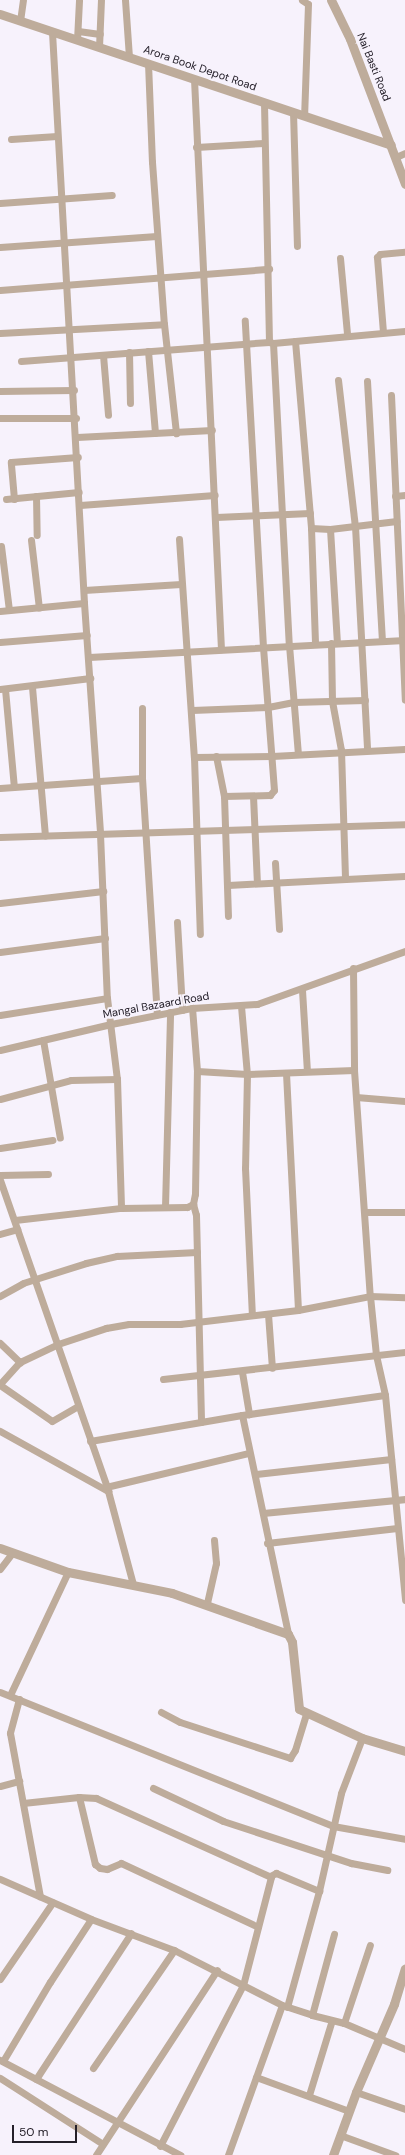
<!DOCTYPE html>
<html>
<head>
<meta charset="utf-8">
<style>
  body { margin:0 }
  #map { position:relative; width:405px; height:2155px; overflow:hidden; background:#f7f2fc; font-family:"DM Sans",sans-serif }
  div>[style] { position:absolute }
  [style*='--x'] { left:calc(var(--x)*1px); top:calc(var(--y)*1px); width:calc(var(--w)*1px); rotate:calc(var(--a)*1deg) }
  .minor>* { height:7px; margin:-3.5px; padding:0 3.5px; transform-origin:3.5px; border-radius:3.5px; background:#beac9b }
  .tertiary>* { height:9px; margin:-4.5px; padding:0 4.5px; transform-origin:4.5px; border-radius:4.5px; background:#beac9b }
  span { translate:-50% -50%; white-space:nowrap; text-align:center; line-height:1.15; -webkit-text-stroke:4px #f7f2fc; paint-order:stroke }
  .street-label { font-size:11px; color:#25202a }
  .scale { position:absolute; left:12px; top:2125px; width:65px; height:18px; box-sizing:border-box; border:2px solid #25202a; border-top:0; padding-left:5px; font-size:12px; line-height:14px; white-space:nowrap; color:#25202a; -webkit-text-stroke:3px #f7f2fc; paint-order:stroke }
</style>
</head>
<body>
<div id="map">
  <div class="minor">
    <i style="--x:125;--y:0;--w:57;--a:86"></i>
    <i style="--x:302;--y:0;--w:7;--a:34"></i>
    <i style="--x:308;--y:4;--w:112;--a:92"></i>
    <i style="--x:20;--y:21;--w:21;--a:-82"></i>
    <i style="--x:78;--y:31;--w:22;--a:8"></i>
    <i style="--x:52;--y:32;--w:572;--a:86.79"></i>
    <i style="--x:84;--y:603;--w:232;--a:86"></i>
    <i style="--x:100;--y:834;--w:164;--a:87.6"></i>
    <i style="--x:107;--y:998;--w:82;--a:83"></i>
    <i style="--x:117;--y:1079;--w:129;--a:88.2"></i>
    <i style="--x:77;--y:40;--w:40;--a:-87.1"></i>
    <i style="--x:99;--y:47;--w:47;--a:-87.6"></i>
    <i style="--x:148;--y:63;--w:99;--a:87.7"></i>
    <i style="--x:152;--y:162;--w:162;--a:85.8"></i>
    <i style="--x:194;--y:79;--w:571;--a:87.29"></i>
    <i style="--x:264;--y:103;--w:239;--a:88.8"></i>
    <i style="--x:269;--y:342;--w:4;--a:14"></i>
    <i style="--x:273;--y:343;--w:302;--a:87"></i>
    <i style="--x:289;--y:645;--w:109;--a:85.3"></i>
    <i style="--x:293;--y:112;--w:134;--a:88.3"></i>
    <i style="--x:11;--y:139;--w:46;--a:-3.7"></i>
    <i style="--x:196;--y:147;--w:68;--a:-3.4"></i>
    <i style="--x:396;--y:157;--w:10;--a:-24"></i>
    <i style="--x:0;--y:203;--w:112;--a:-4.1"></i>
    <i style="--x:0;--y:247;--w:157;--a:-4"></i>
    <i style="--x:340;--y:258;--w:76;--a:84.7"></i>
    <i style="--x:0;--y:290;--w:270;--a:-4.5"></i>
    <i style="--x:383;--y:332;--w:75;--a:-94.6"></i>
    <i style="--x:377;--y:257;--w:4;--a:-45"></i>
    <i style="--x:380;--y:254;--w:25;--a:-5"></i>
    <i style="--x:0;--y:333;--w:164;--a:-3.1"></i>
    <i style="--x:164;--y:324;--w:110;--a:83.7"></i>
    <i style="--x:295;--y:341;--w:188;--a:85.1"></i>
    <i style="--x:311;--y:528;--w:116;--a:88"></i>
    <i style="--x:273;--y:343;--w:133;--a:-5.2"></i>
    <i style="--x:148;--y:351;--w:82;--a:85.1"></i>
    <i style="--x:129;--y:352;--w:51;--a:88.9"></i>
    <i style="--x:103;--y:355;--w:60;--a:85.2"></i>
    <i style="--x:21;--y:361;--w:249;--a:-4.4"></i>
    <i style="--x:338;--y:380;--w:147;--a:83.4"></i>
    <i style="--x:355;--y:526;--w:224;--a:86.9"></i>
    <i style="--x:367;--y:381;--w:260;--a:86.7"></i>
    <i style="--x:0;--y:391;--w:74;--a:-0.8"></i>
    <i style="--x:391;--y:395;--w:305;--a:87.4"></i>
    <i style="--x:0;--y:418;--w:76;--a:0"></i>
    <i style="--x:77;--y:437;--w:135;--a:-3"></i>
    <i style="--x:36;--y:496;--w:39;--a:89"></i>
    <i style="--x:395;--y:496;--w:10;--a:-6"></i>
    <i style="--x:6;--y:499;--w:73;--a:-5.5"></i>
    <i style="--x:14;--y:499;--w:37;--a:-95"></i>
    <i style="--x:11;--y:462;--w:67;--a:-4.3"></i>
    <i style="--x:80;--y:505;--w:135;--a:-4.2"></i>
    <i style="--x:216;--y:517;--w:94;--a:-2.4"></i>
    <i style="--x:311;--y:528;--w:19;--a:3"></i>
    <i style="--x:330;--y:529;--w:67;--a:-6.8"></i>
    <i style="--x:330;--y:529;--w:114;--a:86.5"></i>
    <i style="--x:179;--y:539;--w:219;--a:86.1"></i>
    <i style="--x:194;--y:757;--w:177;--a:88.1"></i>
    <i style="--x:31;--y:540;--w:68;--a:83.3"></i>
    <i style="--x:1;--y:546;--w:64;--a:82.9"></i>
    <i style="--x:84;--y:590;--w:97;--a:-3.5"></i>
    <i style="--x:0;--y:611;--w:84;--a:-5.4"></i>
    <i style="--x:0;--y:642;--w:87;--a:-4.6"></i>
    <i style="--x:331;--y:643;--w:58;--a:89"></i>
    <i style="--x:332;--y:701;--w:50;--a:79.6"></i>
    <i style="--x:341;--y:750;--w:129;--a:88.2"></i>
    <i style="--x:89;--y:657;--w:316;--a:-3.1"></i>
    <i style="--x:32;--y:687;--w:149;--a:85"></i>
    <i style="--x:0;--y:689;--w:91;--a:-7"></i>
    <i style="--x:5;--y:689;--w:98;--a:84.8"></i>
    <i style="--x:142;--y:708;--w:70;--a:90"></i>
    <i style="--x:142;--y:778;--w:237;--a:86.4"></i>
    <i style="--x:192;--y:710;--w:76;--a:-2.3"></i>
    <i style="--x:268;--y:707;--w:26;--a:-11"></i>
    <i style="--x:294;--y:702;--w:71;--a:-1.6"></i>
    <i style="--x:216;--y:756;--w:41;--a:78.7"></i>
    <i style="--x:224;--y:796;--w:120;--a:88.1"></i>
    <i style="--x:194;--y:757;--w:78;--a:-0.7"></i>
    <i style="--x:272;--y:756;--w:133;--a:-3"></i>
    <i style="--x:0;--y:788;--w:142;--a:-4"></i>
    <i style="--x:224;--y:796;--w:46;--a:-1.2"></i>
    <i style="--x:270;--y:795;--w:6;--a:-51"></i>
    <i style="--x:274;--y:790;--w:143;--a:-94.4"></i>
    <i style="--x:263;--y:647;--w:327;--a:-93.2"></i>
    <i style="--x:253;--y:796;--w:87;--a:87.4"></i>
    <i style="--x:0;--y:837;--w:405;--a:-1.8"></i>
    <i style="--x:275;--y:863;--w:66;--a:86.5"></i>
    <i style="--x:228;--y:885;--w:177;--a:-2.9"></i>
    <i style="--x:0;--y:903;--w:104;--a:-6.6"></i>
    <i style="--x:177;--y:922;--w:88;--a:86.7"></i>
    <i style="--x:0;--y:952;--w:106;--a:-7.6"></i>
    <i style="--x:353;--y:968;--w:102;--a:89.4"></i>
    <i style="--x:354;--y:1070;--w:227;--a:86"></i>
    <i style="--x:370;--y:1296;--w:59;--a:84.2"></i>
    <i style="--x:376;--y:1355;--w:41;--a:77.3"></i>
    <i style="--x:385;--y:1395;--w:206;--a:84.4"></i>
    <i style="--x:302;--y:990;--w:81;--a:86.5"></i>
    <i style="--x:241;--y:1006;--w:68;--a:85"></i>
    <i style="--x:247;--y:1074;--w:94;--a:91.2"></i>
    <i style="--x:245;--y:1168;--w:147;--a:87.3"></i>
    <i style="--x:0;--y:1015;--w:108;--a:-9"></i>
    <i style="--x:43;--y:1040;--w:99;--a:80.2"></i>
    <i style="--x:0;--y:1050;--w:114;--a:-13.2"></i>
    <i style="--x:111;--y:1024;--w:83;--a:-11.2"></i>
    <i style="--x:192;--y:1008;--w:65;--a:-3.5"></i>
    <i style="--x:257;--y:1004;--w:157;--a:-19.7"></i>
    <i style="--x:197;--y:1071;--w:50;--a:3.4"></i>
    <i style="--x:247;--y:1074;--w:107;--a:-2.1"></i>
    <i style="--x:286;--y:1073;--w:237;--a:87.1"></i>
    <i style="--x:356;--y:1097;--w:49;--a:4.7"></i>
    <i style="--x:0;--y:1099;--w:73;--a:-15"></i>
    <i style="--x:71;--y:1080;--w:46;--a:-1.2"></i>
    <i style="--x:0;--y:1148;--w:53;--a:-8.7"></i>
    <i style="--x:0;--y:1175;--w:48;--a:-1.2"></i>
    <i style="--x:0;--y:1180;--w:329;--a:70.8"></i>
    <i style="--x:108;--y:1491;--w:96;--a:75"></i>
    <i style="--x:193;--y:1204;--w:11;--a:75"></i>
    <i style="--x:196;--y:1215;--w:207;--a:88.6"></i>
    <i style="--x:165;--y:1207;--w:195;--a:-88.5"></i>
    <i style="--x:365;--y:1212;--w:40;--a:0"></i>
    <i style="--x:15;--y:1220;--w:107;--a:-6.5"></i>
    <i style="--x:121;--y:1208;--w:66;--a:-0.9"></i>
    <i style="--x:187;--y:1207;--w:7;--a:-27"></i>
    <i style="--x:193;--y:1204;--w:10;--a:-79"></i>
    <i style="--x:195;--y:1194;--w:123;--a:-89.1"></i>
    <i style="--x:197;--y:1071;--w:63;--a:-94.5"></i>
    <i style="--x:0;--y:1234;--w:18;--a:-16"></i>
    <i style="--x:0;--y:1296;--w:26;--a:-29"></i>
    <i style="--x:23;--y:1283;--w:66;--a:-17.6"></i>
    <i style="--x:86;--y:1263;--w:32;--a:-13"></i>
    <i style="--x:117;--y:1256;--w:80;--a:-2.9"></i>
    <i style="--x:268;--y:1314;--w:54;--a:85.8"></i>
    <i style="--x:0;--y:1343;--w:28;--a:44"></i>
    <i style="--x:242;--y:1372;--w:43;--a:80.5"></i>
    <i style="--x:163;--y:1379;--w:244;--a:-6.4"></i>
    <i style="--x:0;--y:1384;--w:30;--a:-48"></i>
    <i style="--x:20;--y:1362;--w:42;--a:-25.3"></i>
    <i style="--x:58;--y:1344;--w:51;--a:-18.4"></i>
    <i style="--x:106;--y:1328;--w:23;--a:-10"></i>
    <i style="--x:129;--y:1324;--w:51;--a:0"></i>
    <i style="--x:180;--y:1324;--w:119;--a:-6.8"></i>
    <i style="--x:298;--y:1310;--w:73;--a:-11"></i>
    <i style="--x:370;--y:1296;--w:35;--a:2"></i>
    <i style="--x:0;--y:1385;--w:63;--a:34.7"></i>
    <i style="--x:52;--y:1421;--w:30;--a:-30"></i>
    <i style="--x:242;--y:1415;--w:224;--a:78.1"></i>
    <i style="--x:0;--y:1431;--w:124;--a:29.1"></i>
    <i style="--x:90;--y:1441;--w:154;--a:-9.7"></i>
    <i style="--x:242;--y:1415;--w:144;--a:-8"></i>
    <i style="--x:256;--y:1474;--w:136;--a:-6.3"></i>
    <i style="--x:106;--y:1487;--w:147;--a:-13.4"></i>
    <i style="--x:263;--y:1513;--w:143;--a:-5.6"></i>
    <i style="--x:267;--y:1543;--w:131;--a:-6.6"></i>
    <i style="--x:0;--y:1569;--w:20;--a:-53"></i>
    <i style="--x:207;--y:1603;--w:41;--a:-77.3"></i>
    <i style="--x:216;--y:1563;--w:23;--a:-95"></i>
    <i style="--x:0;--y:1692;--w:359;--a:21.9"></i>
    <i style="--x:333;--y:1826;--w:73;--a:10.2"></i>
    <i style="--x:10;--y:1695;--w:136;--a:-64.8"></i>
    <i style="--x:19;--y:1699;--w:35;--a:105"></i>
    <i style="--x:10;--y:1733;--w:166;--a:79.6"></i>
    <i style="--x:161;--y:1712;--w:21;--a:28"></i>
    <i style="--x:180;--y:1722;--w:116;--a:18.1"></i>
    <i style="--x:290;--y:1758;--w:9;--a:-58"></i>
    <i style="--x:295;--y:1750;--w:37;--a:-73"></i>
    <i style="--x:0;--y:1786;--w:20;--a:-15"></i>
    <i style="--x:153;--y:1788;--w:77;--a:25.2"></i>
    <i style="--x:223;--y:1821;--w:135;--a:18.2"></i>
    <i style="--x:351;--y:1863;--w:37;--a:11"></i>
    <i style="--x:79;--y:1797;--w:69;--a:76.6"></i>
    <i style="--x:95;--y:1864;--w:6;--a:39"></i>
    <i style="--x:100;--y:1868;--w:7;--a:8"></i>
    <i style="--x:107;--y:1869;--w:15;--a:-23"></i>
    <i style="--x:121;--y:1863;--w:151;--a:25"></i>
    <i style="--x:23;--y:1803;--w:56;--a:-6.1"></i>
    <i style="--x:79;--y:1797;--w:17;--a:3"></i>
    <i style="--x:96;--y:1798;--w:192;--a:24.3"></i>
    <i style="--x:271;--y:1877;--w:112;--a:104.5"></i>
    <i style="--x:243;--y:1985;--w:181;--a:117.3"></i>
    <i style="--x:270;--y:1876;--w:7;--a:-27"></i>
    <i style="--x:276;--y:1873;--w:47;--a:22.7"></i>
    <i style="--x:0;--y:1879;--w:99;--a:23.7"></i>
    <i style="--x:91;--y:1919;--w:89;--a:20.5"></i>
    <i style="--x:174;--y:1950;--w:121;--a:27"></i>
    <i style="--x:282;--y:2005;--w:32;--a:18"></i>
    <i style="--x:312;--y:2015;--w:33;--a:14"></i>
    <i style="--x:344;--y:2023;--w:66;--a:23.1"></i>
    <i style="--x:0;--y:1979;--w:93;--a:-55.5"></i>
    <i style="--x:287;--y:2007;--w:120;--a:-74.6"></i>
    <i style="--x:319;--y:1891;--w:100;--a:-77.3"></i>
    <i style="--x:341;--y:1793;--w:59;--a:-69.1"></i>
    <i style="--x:312;--y:2015;--w:84;--a:-74.8"></i>
    <i style="--x:344;--y:2023;--w:82;--a:-71.6"></i>
    <i style="--x:0;--y:2060;--w:204;--a:27.8"></i>
    <i style="--x:3;--y:2061;--w:92;--a:-59.3"></i>
    <i style="--x:50;--y:1982;--w:75;--a:-56.9"></i>
    <i style="--x:93;--y:2068;--w:143;--a:-55.5"></i>
    <i style="--x:256;--y:2077;--w:99;--a:20.1"></i>
    <i style="--x:0;--y:2078;--w:122;--a:32.7"></i>
    <i style="--x:36;--y:2079;--w:174;--a:-56.9"></i>
    <i style="--x:356;--y:2092;--w:52;--a:19.1"></i>
    <i style="--x:309;--y:2095;--w:78;--a:-73"></i>
    <i style="--x:340;--y:2135;--w:59;--a:20"></i>
    <i style="--x:96;--y:2155;--w:221;--a:-56.8"></i>
    <i style="--x:228;--y:2155;--w:159;--a:-70.2"></i>
  </div>
  <div class="tertiary">
    <i style="--x:331;--y:0;--w:43;--a:64"></i>
    <i style="--x:350;--y:39;--w:155;--a:69.2"></i>
    <i style="--x:0;--y:14;--w:412;--a:18.5"></i>
    <i style="--x:0;--y:1548;--w:72;--a:19.4"></i>
    <i style="--x:68;--y:1572;--w:106;--a:11.4"></i>
    <i style="--x:172;--y:1593;--w:123;--a:19.5"></i>
    <i style="--x:288;--y:1634;--w:9;--a:63"></i>
    <i style="--x:292;--y:1642;--w:67;--a:84"></i>
    <i style="--x:299;--y:1709;--w:69;--a:24.7"></i>
    <i style="--x:362;--y:1738;--w:45;--a:16.8"></i>
    <i style="--x:333;--y:2155;--w:67;--a:-69.9"></i>
    <i style="--x:356;--y:2092;--w:96;--a:-66.6"></i>
    <i style="--x:394;--y:2004;--w:37;--a:-73"></i>
  </div>
  <div class="street-label">
    <span style="left:374px;top:67px;rotate:68deg">Nai Basti Road</span>
    <span style="left:200px;top:68px;rotate:19deg">Arora Book Depot Road</span>
    <span style="left:156px;top:1005px;rotate:-10deg">Mangal Bazaard Road</span>
  </div>
  <div class="scale">50 m</div>
</div>
</body>
</html>
